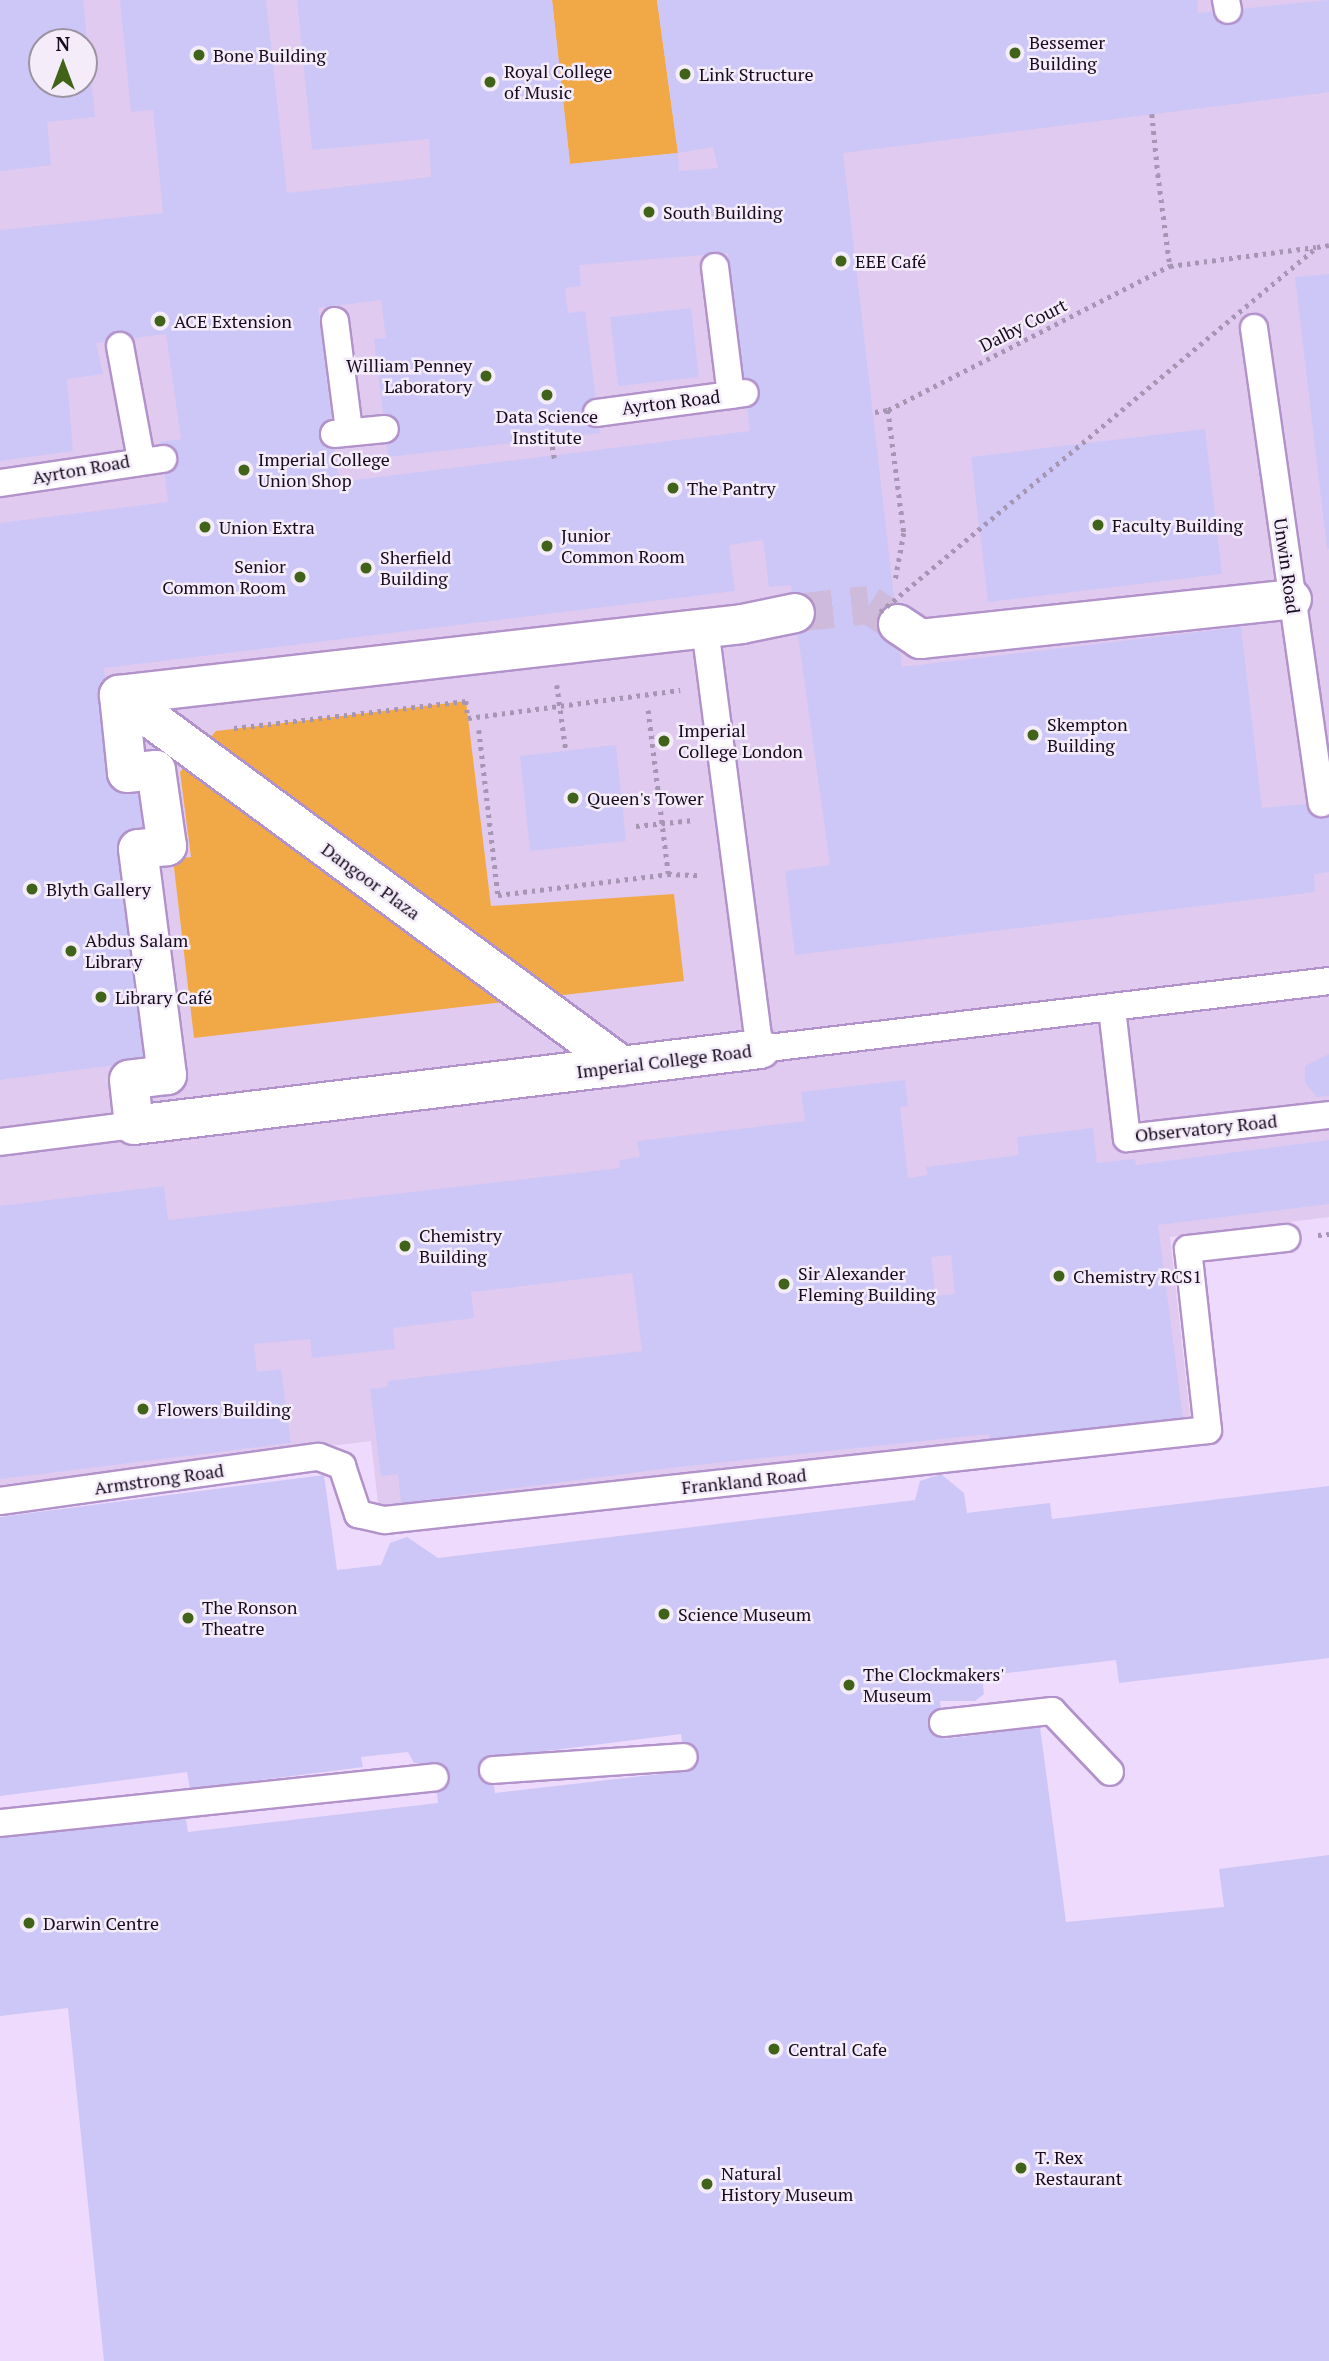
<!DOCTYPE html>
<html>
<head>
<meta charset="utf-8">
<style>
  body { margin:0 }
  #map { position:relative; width:1329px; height:2361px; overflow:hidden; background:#eedafd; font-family:"PT Serif",serif }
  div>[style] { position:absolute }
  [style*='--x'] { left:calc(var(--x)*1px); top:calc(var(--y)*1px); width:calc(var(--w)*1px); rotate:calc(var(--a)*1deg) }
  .built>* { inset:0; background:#e0caf0 }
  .green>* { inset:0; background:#f1a948 }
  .building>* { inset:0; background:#cdc7f7 }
  .street-tunnel>* { height:38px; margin-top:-19px; transform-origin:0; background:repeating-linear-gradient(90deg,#cebbdc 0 38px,transparent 0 57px) }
  .path>* { height:4.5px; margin-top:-2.25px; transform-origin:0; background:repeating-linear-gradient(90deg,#a695b3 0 3.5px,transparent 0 8.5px) }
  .roads { filter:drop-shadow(2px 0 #b292ca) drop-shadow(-2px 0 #b292ca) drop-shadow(0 2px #b292ca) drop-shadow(0 -2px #b292ca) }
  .lane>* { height:26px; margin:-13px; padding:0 13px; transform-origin:13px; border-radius:13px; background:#fff }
  .street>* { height:38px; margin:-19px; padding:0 19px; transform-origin:19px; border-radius:19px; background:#fff }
  .path-bridge>* { height:4.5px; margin-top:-2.25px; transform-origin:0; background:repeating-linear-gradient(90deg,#a695b3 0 3.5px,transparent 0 8.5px) }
  .dots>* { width:19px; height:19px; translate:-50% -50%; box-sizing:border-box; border:4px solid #f4edf9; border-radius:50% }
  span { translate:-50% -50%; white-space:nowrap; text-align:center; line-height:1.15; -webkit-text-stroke:5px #f4edf9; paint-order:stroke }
  .poi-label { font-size:18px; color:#170b1f }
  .left { translate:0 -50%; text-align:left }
  .right { translate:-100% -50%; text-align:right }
  .street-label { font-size:18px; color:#170b1f }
  .north { position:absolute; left:28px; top:28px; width:70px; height:70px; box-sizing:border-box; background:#f4edf9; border:2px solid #9c93a2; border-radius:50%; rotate:0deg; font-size:19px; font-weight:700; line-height:28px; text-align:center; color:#170b1f }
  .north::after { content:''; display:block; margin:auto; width:24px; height:32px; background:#416319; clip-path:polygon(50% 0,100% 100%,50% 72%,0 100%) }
</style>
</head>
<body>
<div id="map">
  <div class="built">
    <i style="clip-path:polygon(evenodd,0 0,1329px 0,1329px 1217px,1170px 1237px,1191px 1424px,379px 1512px,371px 1441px,0 1485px,0 0,42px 42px,84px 42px,84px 84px,42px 84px,42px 42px)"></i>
  </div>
  <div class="green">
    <i style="clip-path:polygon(552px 0,657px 0,678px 153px,570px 164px)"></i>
    <i style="clip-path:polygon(466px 701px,491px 906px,674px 894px,684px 981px,194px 1038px,173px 859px,191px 857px,180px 772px,216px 731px)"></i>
  </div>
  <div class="building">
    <i style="clip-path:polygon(evenodd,0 0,83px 0,95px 117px,47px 122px,51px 165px,0 171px,0 0,42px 42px,84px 42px,84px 84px,42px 84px,42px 42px)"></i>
    <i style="clip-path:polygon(evenodd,120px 0,266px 0,287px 193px,431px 177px,429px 139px,312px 150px,297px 0,552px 0,570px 164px,678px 153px,657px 0,1197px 0,1198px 13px,1329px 0,1329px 92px,843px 153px,902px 667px,1241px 627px,1262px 808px,1329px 802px,1329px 872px,1314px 874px,1315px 892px,795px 955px,785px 871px,830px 865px,791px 585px,769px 587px,763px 540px,729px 545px,735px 591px,104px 668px,119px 786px,143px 782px,154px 1060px,0 1080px,0 523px,168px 502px,160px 442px,181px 439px,166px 334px,96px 343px,103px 374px,67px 379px,73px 451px,0 461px,0 230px,163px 213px,153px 110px,131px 112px,120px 0,713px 147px,718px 168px,679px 171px,678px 153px,713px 147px,120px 0,728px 253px,750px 431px,339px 482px,318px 308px,381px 300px,386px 338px,374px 339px,388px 457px,600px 433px,585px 311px,568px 313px,565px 288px,581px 286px,579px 265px,728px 253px)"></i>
    <i style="clip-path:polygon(1329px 274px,1329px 549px,1327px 549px,1295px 277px)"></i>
    <i style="clip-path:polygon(691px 308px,699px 377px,618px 386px,610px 317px)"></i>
    <i style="clip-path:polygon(1205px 429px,1222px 574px,988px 602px,971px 457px)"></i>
    <i style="clip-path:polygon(616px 745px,626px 841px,530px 851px,520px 756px)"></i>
    <i style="clip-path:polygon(1329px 1054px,1329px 1096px,1317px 1097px,1305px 1083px,1305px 1066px)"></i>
    <i style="clip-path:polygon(evenodd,905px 1080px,908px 1106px,900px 1107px,908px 1178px,928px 1175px,926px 1167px,1019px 1155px,1017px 1137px,1093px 1128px,1097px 1163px,1135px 1159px,1136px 1165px,1329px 1140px,1329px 1204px,1158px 1225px,1183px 1418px,990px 1442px,989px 1434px,678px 1467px,401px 1503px,398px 1474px,381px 1476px,370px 1389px,387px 1387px,388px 1381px,642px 1351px,632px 1273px,471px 1292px,474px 1318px,393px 1328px,395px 1349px,312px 1358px,310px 1339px,254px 1344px,257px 1372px,281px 1369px,291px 1443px,0 1479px,0 1206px,164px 1186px,168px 1220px,620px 1168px,619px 1160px,640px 1157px,637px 1141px,805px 1121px,801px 1092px,905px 1080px,951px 1255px,955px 1294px,936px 1296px,931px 1257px,951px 1255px)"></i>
    <i style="clip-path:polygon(evenodd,941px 1474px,964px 1493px,967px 1513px,1050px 1503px,1052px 1519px,1329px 1486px,1329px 1658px,1119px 1683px,1116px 1660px,982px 1676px,984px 1694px,975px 1701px,940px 1701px,945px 1739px,1040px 1727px,1066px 1922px,1224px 1907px,1219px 1869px,1329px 1855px,1329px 2361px,104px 2361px,68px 2008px,0 2016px,0 1837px,185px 1814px,188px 1832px,438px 1803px,434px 1764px,414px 1763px,408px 1752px,361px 1757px,363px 1767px,190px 1789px,187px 1772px,0 1796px,0 1517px,324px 1475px,337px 1570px,381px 1565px,390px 1543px,407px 1537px,438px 1558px,915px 1500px,920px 1481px,941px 1474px,681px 1734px,686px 1771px,495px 1793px,490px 1758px,681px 1734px)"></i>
  </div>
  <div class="street-tunnel">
    <i style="--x:795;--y:613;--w:74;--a:-6.2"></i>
    <i style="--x:869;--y:605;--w:35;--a:33"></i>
  </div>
  <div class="path">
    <i style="--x:1152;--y:114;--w:60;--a:84.3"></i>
    <i style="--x:875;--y:412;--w:13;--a:-9"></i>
    <i style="--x:888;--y:410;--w:124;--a:82.6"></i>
    <i style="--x:904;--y:533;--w:50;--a:100.4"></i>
    <i style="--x:551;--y:438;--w:23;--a:80"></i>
    <i style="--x:557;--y:685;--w:67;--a:82.2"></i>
    <i style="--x:234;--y:728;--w:234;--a:-6.6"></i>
    <i style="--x:466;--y:701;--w:17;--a:83"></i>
    <i style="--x:468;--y:718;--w:214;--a:-7.5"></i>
    <i style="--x:479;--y:730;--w:166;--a:83.4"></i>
    <i style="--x:498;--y:895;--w:171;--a:-7"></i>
    <i style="--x:668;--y:874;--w:165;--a:-97"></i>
    <i style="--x:636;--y:826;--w:58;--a:-5.9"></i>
    <i style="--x:668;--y:874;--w:33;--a:2"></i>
    <i style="--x:1318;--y:1235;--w:11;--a:-5"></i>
  </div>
  <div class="roads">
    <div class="lane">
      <i style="--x:1226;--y:0;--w:10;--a:79"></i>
      <i style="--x:715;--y:267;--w:129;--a:82.9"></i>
      <i style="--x:335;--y:321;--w:111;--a:82.7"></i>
      <i style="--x:1254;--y:328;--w:480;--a:81.9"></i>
      <i style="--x:120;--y:346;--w:115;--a:79.5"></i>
      <i style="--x:597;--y:413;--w:149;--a:-7.7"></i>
      <i style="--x:334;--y:434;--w:51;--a:-5.6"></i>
      <i style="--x:0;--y:483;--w:165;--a:-8.4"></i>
      <i style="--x:705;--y:628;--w:425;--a:82.6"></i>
      <i style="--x:760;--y:1049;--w:573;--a:-6.81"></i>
      <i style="--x:1112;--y:1009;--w:130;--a:83.4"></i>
      <i style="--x:1127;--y:1138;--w:203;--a:-6.5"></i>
      <i style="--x:0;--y:1142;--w:135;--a:-7.2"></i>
      <i style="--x:0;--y:1501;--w:322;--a:-7.9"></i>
      <i style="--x:319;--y:1457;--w:25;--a:21"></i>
      <i style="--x:342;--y:1466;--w:51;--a:71.6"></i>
      <i style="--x:358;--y:1514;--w:28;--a:13"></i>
      <i style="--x:385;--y:1520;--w:828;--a:-6.24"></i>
      <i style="--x:1208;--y:1430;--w:182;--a:-96.3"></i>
      <i style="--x:1188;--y:1249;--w:99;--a:-6.4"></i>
      <i style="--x:943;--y:1723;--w:110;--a:-6.3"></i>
      <i style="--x:1052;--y:1711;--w:84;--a:46.4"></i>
      <i style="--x:493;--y:1770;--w:191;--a:-3.9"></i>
      <i style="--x:0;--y:1823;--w:437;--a:-6"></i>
    </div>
    <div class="street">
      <i style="--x:898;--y:624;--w:27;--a:34"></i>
      <i style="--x:920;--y:639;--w:374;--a:-6.1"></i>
      <i style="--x:119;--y:695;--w:78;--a:84.1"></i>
      <i style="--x:127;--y:773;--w:29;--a:-6"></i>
      <i style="--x:156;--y:770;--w:77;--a:81.8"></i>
      <i style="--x:167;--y:846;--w:29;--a:174"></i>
      <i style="--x:138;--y:849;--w:228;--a:82.7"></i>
      <i style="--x:167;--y:1075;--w:38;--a:173"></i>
      <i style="--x:129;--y:1080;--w:45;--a:83.7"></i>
      <i style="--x:134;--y:1125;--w:631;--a:-6.92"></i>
      <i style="--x:119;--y:695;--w:627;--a:-6.5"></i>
      <i style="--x:742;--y:624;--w:54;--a:-11.7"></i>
      <i style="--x:119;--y:695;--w:625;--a:36.41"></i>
    </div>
  </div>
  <div class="path-bridge">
    <i style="--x:1158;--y:174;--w:93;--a:82.6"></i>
    <i style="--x:1170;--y:266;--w:147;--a:-7.4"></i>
    <i style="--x:888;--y:410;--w:317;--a:-27.1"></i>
    <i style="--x:880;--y:612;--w:569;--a:-39.87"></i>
    <i style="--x:1317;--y:247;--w:12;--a:-9"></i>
  </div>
  <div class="dots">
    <i style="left:1015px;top:53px;background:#416319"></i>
    <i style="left:199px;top:55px;background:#416319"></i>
    <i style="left:685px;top:74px;background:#416319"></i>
    <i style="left:490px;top:82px;background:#416319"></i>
    <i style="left:649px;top:212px;background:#416319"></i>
    <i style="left:841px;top:261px;background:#416319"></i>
    <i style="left:160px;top:321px;background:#416319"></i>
    <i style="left:486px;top:376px;background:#416319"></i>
    <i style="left:547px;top:395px;background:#416319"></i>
    <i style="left:244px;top:470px;background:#416319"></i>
    <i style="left:673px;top:488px;background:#416319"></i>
    <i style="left:1098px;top:525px;background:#416319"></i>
    <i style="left:205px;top:527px;background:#416319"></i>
    <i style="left:547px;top:546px;background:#416319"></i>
    <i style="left:366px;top:568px;background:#416319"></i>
    <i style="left:300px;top:577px;background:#416319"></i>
    <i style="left:1033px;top:735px;background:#416319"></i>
    <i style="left:664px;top:741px;background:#416319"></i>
    <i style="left:573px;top:798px;background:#416319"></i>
    <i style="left:32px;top:889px;background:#416319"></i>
    <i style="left:71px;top:951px;background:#416319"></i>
    <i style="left:101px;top:997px;background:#416319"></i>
    <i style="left:405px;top:1246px;background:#416319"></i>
    <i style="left:1059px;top:1276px;background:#416319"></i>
    <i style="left:784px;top:1284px;background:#416319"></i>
    <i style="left:143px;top:1409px;background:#416319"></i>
    <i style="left:664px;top:1614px;background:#416319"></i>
    <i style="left:188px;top:1618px;background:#416319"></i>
    <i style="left:849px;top:1685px;background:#416319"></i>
    <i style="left:29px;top:1923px;background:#416319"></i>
    <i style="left:774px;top:2049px;background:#416319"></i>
    <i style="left:1021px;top:2168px;background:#416319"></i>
    <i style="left:707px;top:2184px;background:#416319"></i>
  </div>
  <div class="poi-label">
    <span class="left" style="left:1029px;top:53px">Bessemer<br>Building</span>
    <span class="left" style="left:213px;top:55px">Bone Building</span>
    <span class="left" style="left:504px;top:82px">Royal College<br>of Music</span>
    <span class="left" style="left:699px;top:74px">Link Structure</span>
    <span class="left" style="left:663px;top:212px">South Building</span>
    <span class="left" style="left:855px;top:261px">EEE Café</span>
    <span class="left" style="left:174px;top:321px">ACE Extension</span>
    <span class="right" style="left:472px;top:376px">William Penney<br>Laboratory</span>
    <span style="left:547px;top:427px">Data Science<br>Institute</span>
    <span class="left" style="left:258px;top:470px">Imperial College<br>Union Shop</span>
    <span class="left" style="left:687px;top:488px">The Pantry</span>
    <span class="left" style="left:1112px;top:525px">Faculty Building</span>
    <span class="left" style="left:219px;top:527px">Union Extra</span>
    <span class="left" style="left:561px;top:546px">Junior<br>Common Room</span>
    <span class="left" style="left:380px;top:568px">Sherfield<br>Building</span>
    <span class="right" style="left:286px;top:577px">Senior<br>Common Room</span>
    <span class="left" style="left:1047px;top:735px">Skempton<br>Building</span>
    <span class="left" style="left:678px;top:741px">Imperial<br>College London</span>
    <span class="left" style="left:587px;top:798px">Queen's Tower</span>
    <span class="left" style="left:46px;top:889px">Blyth Gallery</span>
    <span class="left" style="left:85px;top:951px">Abdus Salam<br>Library</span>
    <span class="left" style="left:115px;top:997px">Library Café</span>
    <span class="left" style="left:419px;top:1246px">Chemistry<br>Building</span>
    <span class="left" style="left:798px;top:1284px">Sir Alexander<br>Fleming Building</span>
    <span class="left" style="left:1073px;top:1276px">Chemistry RCS1</span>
    <span class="left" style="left:157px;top:1409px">Flowers Building</span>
    <span class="left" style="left:202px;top:1618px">The Ronson<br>Theatre</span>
    <span class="left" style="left:678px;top:1614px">Science Museum</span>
    <span class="left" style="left:863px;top:1685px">The Clockmakers'<br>Museum</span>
    <span class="left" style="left:43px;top:1923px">Darwin Centre</span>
    <span class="left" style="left:788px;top:2049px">Central Cafe</span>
    <span class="left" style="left:1035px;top:2168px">T. Rex<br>Restaurant</span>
    <span class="left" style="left:721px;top:2184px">Natural<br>History Museum</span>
  </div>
  <div class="street-label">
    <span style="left:1023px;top:325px;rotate:-27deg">Dalby Court</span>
    <span style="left:671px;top:402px;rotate:-7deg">Ayrton Road</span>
    <span style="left:81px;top:469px;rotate:-10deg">Ayrton Road</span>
    <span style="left:1287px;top:566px;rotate:82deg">Unwin Road</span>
    <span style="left:371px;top:881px;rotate:36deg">Dangoor Plaza</span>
    <span style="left:664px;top:1061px;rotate:-7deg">Imperial College Road</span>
    <span style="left:1206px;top:1128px;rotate:-6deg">Observatory Road</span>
    <span style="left:159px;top:1479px;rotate:-8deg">Armstrong Road</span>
    <span style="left:744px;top:1481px;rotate:-6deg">Frankland Road</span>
  </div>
  <div class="north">N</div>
</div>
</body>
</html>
